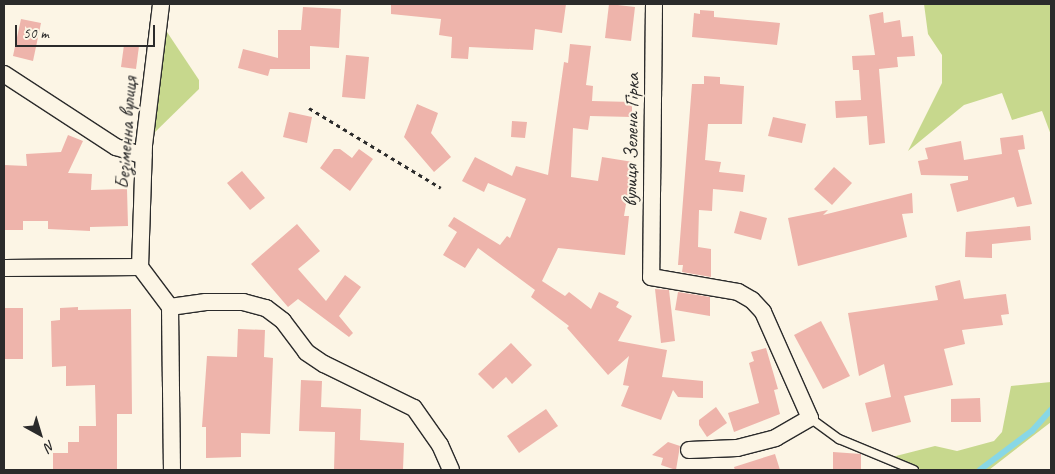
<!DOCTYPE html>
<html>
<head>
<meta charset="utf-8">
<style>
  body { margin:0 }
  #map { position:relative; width:1055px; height:474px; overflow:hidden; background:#fcf5e5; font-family:Caveat,sans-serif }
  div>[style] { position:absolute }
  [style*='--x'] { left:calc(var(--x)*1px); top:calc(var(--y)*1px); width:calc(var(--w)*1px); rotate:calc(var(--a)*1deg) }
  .green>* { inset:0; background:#c7d88d }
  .stream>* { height:5.5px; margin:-2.75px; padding:0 2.75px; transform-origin:2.75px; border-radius:2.75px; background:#88d7e6 }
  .building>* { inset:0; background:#eeb4ab }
  .path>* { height:3px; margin-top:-1.5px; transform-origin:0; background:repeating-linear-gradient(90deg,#2b2b2b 0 4px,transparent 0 8px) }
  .roads { filter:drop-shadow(1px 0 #2b2b2b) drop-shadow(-1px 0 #2b2b2b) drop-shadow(0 1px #2b2b2b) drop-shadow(0 -1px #2b2b2b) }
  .service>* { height:8px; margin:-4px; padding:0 4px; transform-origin:4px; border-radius:4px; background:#fcf5e5 }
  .minor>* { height:16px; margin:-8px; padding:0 8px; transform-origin:8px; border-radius:8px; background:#fcf5e5 }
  span { translate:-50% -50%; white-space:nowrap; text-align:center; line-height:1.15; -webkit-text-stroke:4px #fcf5e5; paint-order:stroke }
  .street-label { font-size:20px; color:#2b2b2b }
  .frame { position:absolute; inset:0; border:5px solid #2b2b2b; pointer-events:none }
  .north { position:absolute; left:15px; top:409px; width:50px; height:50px; -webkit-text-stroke:4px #fcf5e5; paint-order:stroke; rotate:141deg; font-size:14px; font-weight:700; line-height:20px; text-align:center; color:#2b2b2b }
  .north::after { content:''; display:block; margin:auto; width:18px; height:22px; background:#2b2b2b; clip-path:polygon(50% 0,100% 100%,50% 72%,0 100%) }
  .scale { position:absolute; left:15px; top:25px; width:140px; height:22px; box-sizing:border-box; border:2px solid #2b2b2b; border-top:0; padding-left:6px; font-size:15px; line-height:18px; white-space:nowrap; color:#2b2b2b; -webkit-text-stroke:4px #fcf5e5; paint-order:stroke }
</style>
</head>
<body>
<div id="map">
  <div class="green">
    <i style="clip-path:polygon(924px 4px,1051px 4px,1051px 135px,1042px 111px,1012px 120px,1002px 93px,964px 105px,908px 151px,942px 83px,942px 55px,928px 34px)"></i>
    <i style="clip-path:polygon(165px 29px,199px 80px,199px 89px,151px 136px)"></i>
    <i style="clip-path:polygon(1051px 382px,1051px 422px,989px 470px,907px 470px,890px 463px,892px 457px,935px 446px,957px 451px,994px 441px,1002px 432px,1011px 386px)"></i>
  </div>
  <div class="stream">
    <i style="--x:980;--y:470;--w:65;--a:-36.9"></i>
    <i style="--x:1032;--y:431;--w:28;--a:-48"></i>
  </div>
  <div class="building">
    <i style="clip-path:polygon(391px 4px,566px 4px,562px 33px,535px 29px,533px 50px,469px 47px,468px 59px,451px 58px,452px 37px,439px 35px,441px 19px,391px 14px)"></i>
    <i style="clip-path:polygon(609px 4px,635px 7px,631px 41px,605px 38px)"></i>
    <i style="clip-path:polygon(303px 7px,341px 9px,339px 48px,310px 46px,310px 69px,270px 69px,268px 76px,238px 68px,243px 49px,278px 58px,278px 30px,301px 30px)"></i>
    <i style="clip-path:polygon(700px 10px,714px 11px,714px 17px,780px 23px,777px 45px,692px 37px,694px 13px,700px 14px)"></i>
    <i style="clip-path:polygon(883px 12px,884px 23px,900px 20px,902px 37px,913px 36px,915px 56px,897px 57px,898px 67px,879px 69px,885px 143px,869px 145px,867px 116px,836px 118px,835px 101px,861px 100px,859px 70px,853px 70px,852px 56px,875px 55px,869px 15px)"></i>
    <i style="clip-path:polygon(21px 19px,41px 23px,33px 61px,13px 56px)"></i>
    <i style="clip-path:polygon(570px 44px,591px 46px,586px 85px,593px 86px,592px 101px,632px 102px,632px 117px,590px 116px,588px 130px,573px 128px,571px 177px,598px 181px,602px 157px,633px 162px,624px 216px,629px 216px,625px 255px,558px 248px,542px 281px,565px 296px,569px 292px,591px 309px,599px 292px,619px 302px,616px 307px,632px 316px,618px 341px,667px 350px,662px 377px,703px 381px,703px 398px,678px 397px,673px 390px,661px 420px,621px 406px,629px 386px,623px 385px,629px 356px,608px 375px,567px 328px,569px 326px,531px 297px,535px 290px,478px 248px,465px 268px,443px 255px,457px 232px,448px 226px,454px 217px,500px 245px,507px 236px,510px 238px,526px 199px,488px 183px,484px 192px,462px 181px,475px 157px,512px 176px,516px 166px,548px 175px,564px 62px,568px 63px)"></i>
    <i style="clip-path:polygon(124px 45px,139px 46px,136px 69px,121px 67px)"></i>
    <i style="clip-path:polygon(346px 55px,369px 57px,365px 99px,342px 97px)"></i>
    <i style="clip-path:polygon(704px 76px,720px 77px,720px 84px,744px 86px,742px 124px,708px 124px,705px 160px,721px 162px,719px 172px,745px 175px,743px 192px,713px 189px,712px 211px,699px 210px,698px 247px,711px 249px,711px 277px,682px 272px,683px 265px,678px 265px,692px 84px,704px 84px)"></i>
    <i style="clip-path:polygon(417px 104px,438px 113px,431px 133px,451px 157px,434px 172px,404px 137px)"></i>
    <i style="clip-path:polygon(289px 112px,312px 117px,307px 143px,283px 137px)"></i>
    <i style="clip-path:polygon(773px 117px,806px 124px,802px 143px,768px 136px)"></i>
    <i style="clip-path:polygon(512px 121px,527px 122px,525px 138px,511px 137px)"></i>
    <i style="clip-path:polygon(68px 135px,83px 141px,68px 173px,92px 174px,91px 190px,127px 189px,128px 226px,90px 227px,90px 231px,48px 229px,48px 221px,23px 221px,23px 230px,4px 230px,4px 165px,27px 166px,26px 154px,61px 152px)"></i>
    <i style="clip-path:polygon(1023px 135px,1025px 149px,1018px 150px,1032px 204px,1017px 207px,1014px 197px,957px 212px,950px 184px,968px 180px,968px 176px,921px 175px,918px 161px,928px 159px,925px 148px,961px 141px,964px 160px,1002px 154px,1000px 138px)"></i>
    <i style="clip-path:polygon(334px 149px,340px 149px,352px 158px,359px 149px,373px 159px,350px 191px,320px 168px)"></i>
    <i style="clip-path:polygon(834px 167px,852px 183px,832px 205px,814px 189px)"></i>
    <i style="clip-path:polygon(242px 171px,265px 198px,250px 210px,227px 183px)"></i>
    <i style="clip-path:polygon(912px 193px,913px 213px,902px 214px,907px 237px,798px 266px,788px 218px,828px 210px,823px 215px)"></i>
    <i style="clip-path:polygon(740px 211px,767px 218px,761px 240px,734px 233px)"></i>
    <i style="clip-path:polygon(297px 224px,320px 251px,298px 269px,326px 301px,345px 275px,361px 287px,339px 316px,353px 333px,349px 337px,298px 299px,288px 307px,251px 264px)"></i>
    <i style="clip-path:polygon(1030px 226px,1031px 240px,992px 244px,992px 258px,965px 257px,966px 232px)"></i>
    <i style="clip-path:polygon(960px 280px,964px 299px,1006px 294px,1009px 314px,1001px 315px,1003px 325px,962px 330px,965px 344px,944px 349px,953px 385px,904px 396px,911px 422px,872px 432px,865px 403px,891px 397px,884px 364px,859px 376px,848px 313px,938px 300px,935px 286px)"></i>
    <i style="clip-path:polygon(655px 289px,669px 290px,675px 341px,661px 343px)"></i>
    <i style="clip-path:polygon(678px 292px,710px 297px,710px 316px,675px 310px)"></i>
    <i style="clip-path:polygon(78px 307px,78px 310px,131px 309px,132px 414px,117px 414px,117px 469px,53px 470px,53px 453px,68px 453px,68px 442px,79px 442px,79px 426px,96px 426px,95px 385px,66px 386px,66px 366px,52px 367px,51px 321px,60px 320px,60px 308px)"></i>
    <i style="clip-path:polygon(4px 308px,23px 308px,23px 359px,4px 359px)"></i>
    <i style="clip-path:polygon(821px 321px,850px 376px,823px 389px,794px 335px)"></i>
    <i style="clip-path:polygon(238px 329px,265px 330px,264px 357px,273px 358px,270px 434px,241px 433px,241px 457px,206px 458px,206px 427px,202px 427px,207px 356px,237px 357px)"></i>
    <i style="clip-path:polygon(511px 343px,532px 365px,512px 384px,506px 377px,493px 389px,478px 374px)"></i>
    <i style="clip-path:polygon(766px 348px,778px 389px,774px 390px,780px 414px,734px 432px,728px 413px,759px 403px,749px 363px,754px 361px,751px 352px)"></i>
    <i style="clip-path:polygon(301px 380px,322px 381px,321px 407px,361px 409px,360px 440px,404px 443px,403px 470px,334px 470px,335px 432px,299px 431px)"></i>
    <i style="clip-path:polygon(980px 398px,981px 422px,951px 422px,951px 399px)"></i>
    <i style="clip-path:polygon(716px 407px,727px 423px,707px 437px,699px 425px,699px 420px)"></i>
    <i style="clip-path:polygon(546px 409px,558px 426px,519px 453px,507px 436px)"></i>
    <i style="clip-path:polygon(668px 442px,680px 446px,676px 470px,661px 465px,663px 458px,652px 455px)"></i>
    <i style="clip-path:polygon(833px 452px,861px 454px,861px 470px,833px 470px)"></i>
    <i style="clip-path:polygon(775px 454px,780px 470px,735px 470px,734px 467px)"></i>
  </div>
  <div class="path">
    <i style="--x:309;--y:108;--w:154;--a:31.2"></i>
  </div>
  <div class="roads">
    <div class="service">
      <i style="--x:810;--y:418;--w:36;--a:36"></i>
      <i style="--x:839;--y:439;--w:81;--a:22.5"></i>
    </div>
    <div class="minor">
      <i style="--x:654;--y:4;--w:273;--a:90.6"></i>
      <i style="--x:651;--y:277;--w:88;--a:9.8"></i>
      <i style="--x:738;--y:292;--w:16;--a:30"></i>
      <i style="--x:752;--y:300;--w:16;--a:47"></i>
      <i style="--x:763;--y:312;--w:116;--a:66.1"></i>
      <i style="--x:810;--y:418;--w:39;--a:150"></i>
      <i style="--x:776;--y:438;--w:40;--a:165.6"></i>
      <i style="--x:737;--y:448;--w:48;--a:177.6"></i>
      <i style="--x:4;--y:74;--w:134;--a:33.1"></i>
      <i style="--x:116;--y:147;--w:29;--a:18"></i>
      <i style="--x:140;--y:267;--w:122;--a:-88.1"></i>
      <i style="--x:144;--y:145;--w:142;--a:-83.1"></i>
      <i style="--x:4;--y:268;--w:136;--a:-0.4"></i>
      <i style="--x:140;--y:267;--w:50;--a:53.1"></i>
      <i style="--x:170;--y:307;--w:36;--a:-8"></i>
      <i style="--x:206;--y:302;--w:37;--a:0"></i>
      <i style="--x:243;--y:302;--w:24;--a:15"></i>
      <i style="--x:266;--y:308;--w:21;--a:37"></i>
      <i style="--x:283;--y:321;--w:39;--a:53"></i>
      <i style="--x:306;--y:352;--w:22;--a:34"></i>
      <i style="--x:324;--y:364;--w:100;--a:26.1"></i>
      <i style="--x:414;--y:408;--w:45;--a:54.9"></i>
      <i style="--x:440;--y:445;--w:27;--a:66"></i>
      <i style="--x:170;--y:307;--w:163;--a:89.3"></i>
    </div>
  </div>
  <div class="street-label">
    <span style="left:126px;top:133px;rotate:-86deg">Безіменна вулиця</span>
    <span style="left:631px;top:140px;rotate:-89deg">вулиця Зелена Гірка</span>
  </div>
  <div class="frame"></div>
  <div class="north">N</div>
  <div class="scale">50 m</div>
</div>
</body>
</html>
